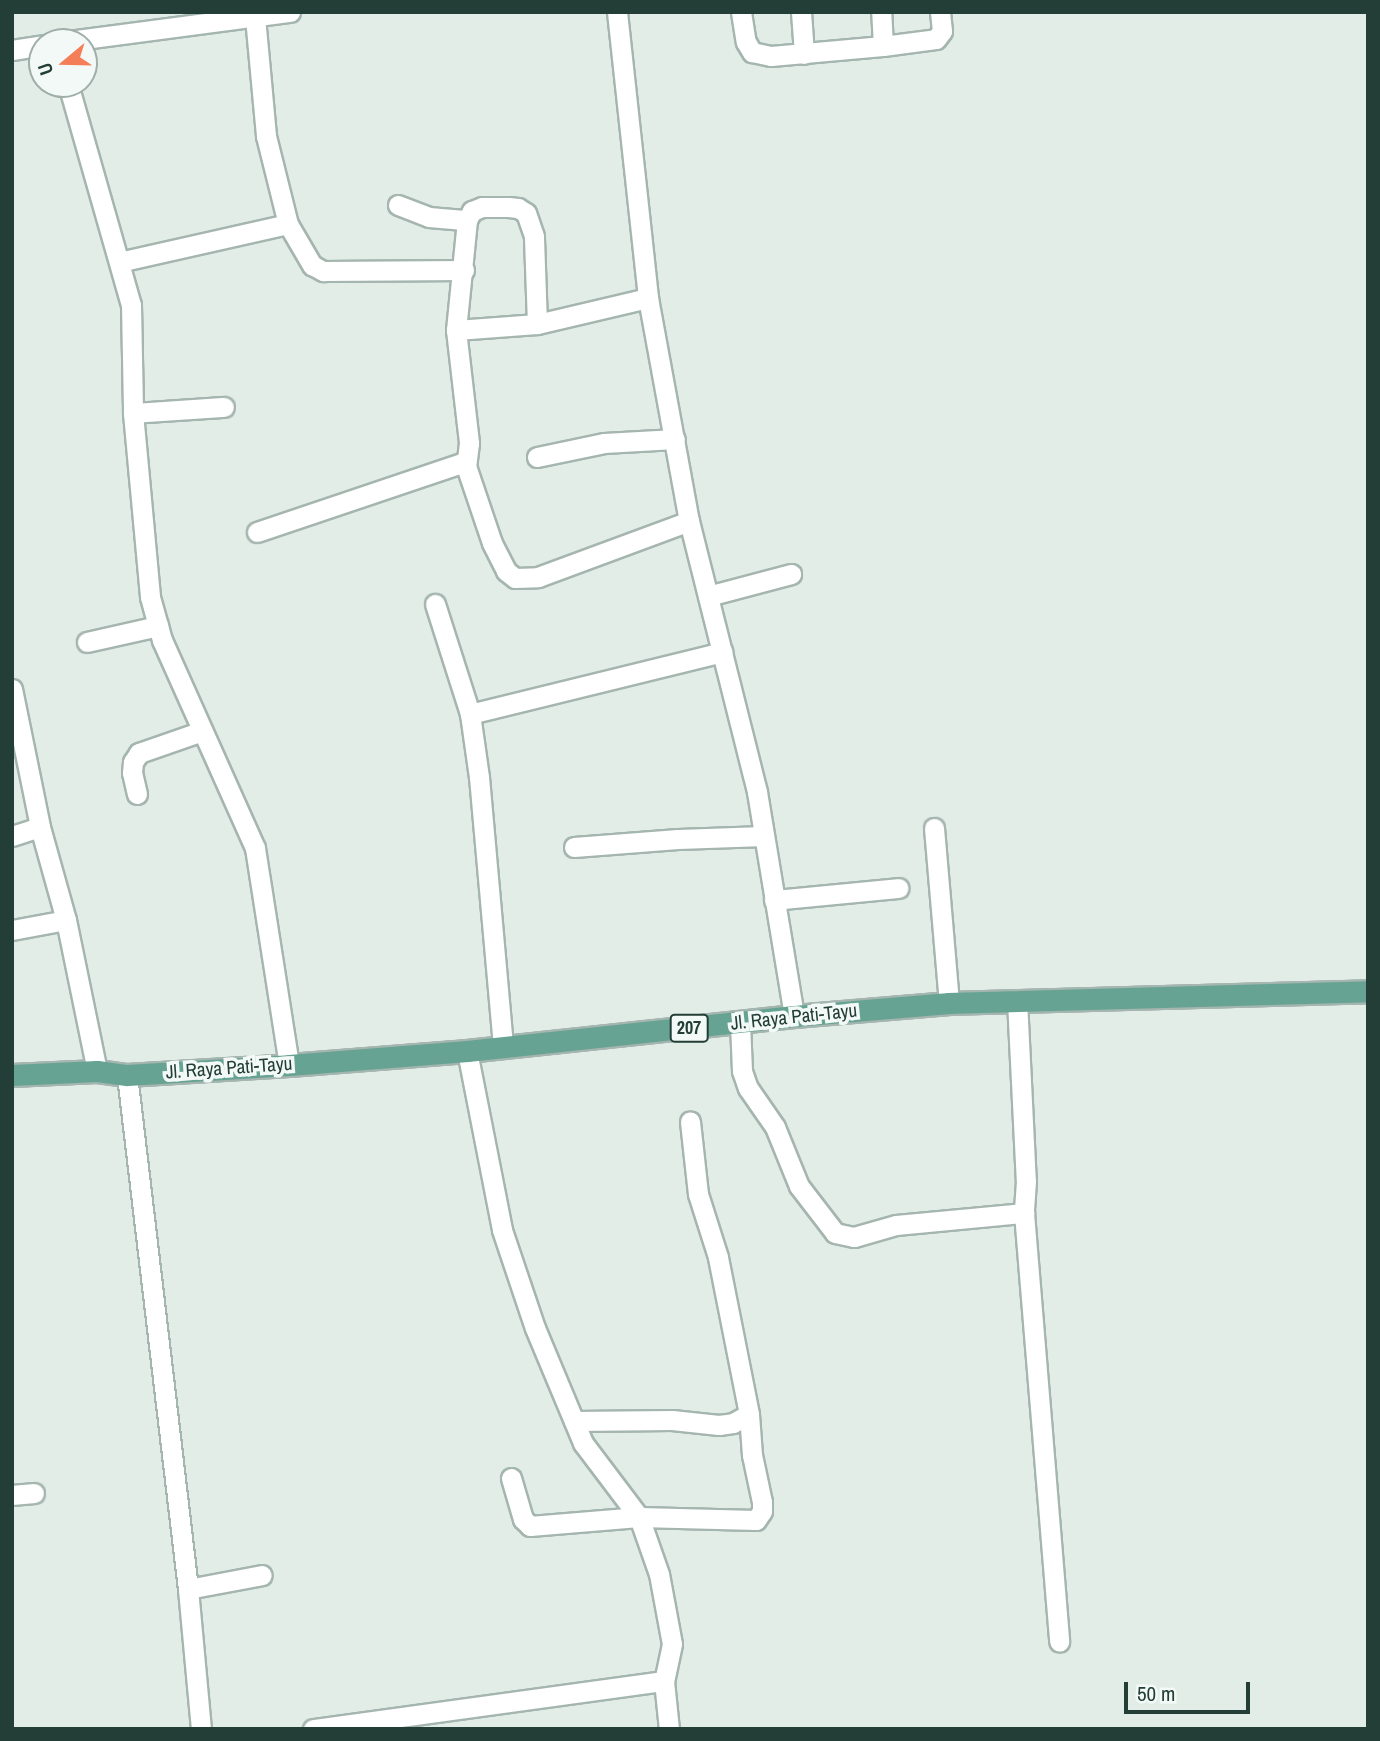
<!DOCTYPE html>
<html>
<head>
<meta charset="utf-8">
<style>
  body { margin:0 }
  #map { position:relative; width:1380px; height:1741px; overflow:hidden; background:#e2ede8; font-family:"Archivo Narrow",sans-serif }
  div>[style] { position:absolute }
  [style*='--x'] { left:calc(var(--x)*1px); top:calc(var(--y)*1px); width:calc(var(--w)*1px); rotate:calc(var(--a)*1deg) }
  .roads { filter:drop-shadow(2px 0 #a5b5af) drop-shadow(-2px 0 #a5b5af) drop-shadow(0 2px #a5b5af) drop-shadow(0 -2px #a5b5af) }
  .minor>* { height:19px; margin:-9.5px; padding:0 9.5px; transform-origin:9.5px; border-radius:9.5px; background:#fff }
  .major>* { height:21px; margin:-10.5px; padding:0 10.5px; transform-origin:10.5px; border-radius:10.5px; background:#66a393 }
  span { translate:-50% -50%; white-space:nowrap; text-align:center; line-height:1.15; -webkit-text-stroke:7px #f3f9f6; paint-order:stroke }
  .shield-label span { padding:2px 5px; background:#f3f9f6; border:2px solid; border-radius:5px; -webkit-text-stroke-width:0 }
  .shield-label { font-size:18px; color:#223e36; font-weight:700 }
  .street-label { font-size:19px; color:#223e36 }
  .frame { position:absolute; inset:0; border:14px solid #223e36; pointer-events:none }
  .north { position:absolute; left:28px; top:28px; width:70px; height:70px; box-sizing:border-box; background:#f3f9f6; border:2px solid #9faea9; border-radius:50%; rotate:251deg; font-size:19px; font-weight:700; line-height:28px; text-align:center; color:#223e36 }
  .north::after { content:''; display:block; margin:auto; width:24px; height:32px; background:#f47e58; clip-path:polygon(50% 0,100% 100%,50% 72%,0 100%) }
  .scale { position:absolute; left:1124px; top:1682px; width:126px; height:32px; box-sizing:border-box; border:4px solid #223e36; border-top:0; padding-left:9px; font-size:21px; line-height:24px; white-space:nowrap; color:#223e36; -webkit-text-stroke:5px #f3f9f6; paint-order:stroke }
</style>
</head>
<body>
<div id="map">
  <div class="roads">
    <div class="minor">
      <i style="--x:617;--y:12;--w:288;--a:83.8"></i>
      <i style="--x:648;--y:298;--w:227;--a:79.6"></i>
      <i style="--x:689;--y:521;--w:279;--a:75.9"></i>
      <i style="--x:757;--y:792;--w:227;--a:80.6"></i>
      <i style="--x:741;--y:12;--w:30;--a:81"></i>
      <i style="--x:746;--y:42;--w:12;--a:59"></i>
      <i style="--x:752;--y:52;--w:19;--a:12"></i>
      <i style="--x:771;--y:56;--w:112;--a:-5.1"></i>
      <i style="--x:883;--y:46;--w:34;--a:-93"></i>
      <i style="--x:801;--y:12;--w:42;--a:85.9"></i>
      <i style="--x:255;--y:17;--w:120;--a:84.7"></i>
      <i style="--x:266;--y:136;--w:91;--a:76"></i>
      <i style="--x:61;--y:42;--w:231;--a:-7.5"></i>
      <i style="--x:883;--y:46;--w:53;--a:-7.5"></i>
      <i style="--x:936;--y:39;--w:10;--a:-53"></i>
      <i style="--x:942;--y:31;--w:19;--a:-96"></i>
      <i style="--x:12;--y:50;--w:30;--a:-9"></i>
      <i style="--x:68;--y:84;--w:230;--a:74.1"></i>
      <i style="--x:131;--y:305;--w:108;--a:88.9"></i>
      <i style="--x:133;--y:413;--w:185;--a:84.7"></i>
      <i style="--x:150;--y:597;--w:45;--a:74.4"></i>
      <i style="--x:162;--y:640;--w:228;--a:65.9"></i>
      <i style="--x:255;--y:848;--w:220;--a:81.1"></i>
      <i style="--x:398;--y:205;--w:33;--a:21"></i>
      <i style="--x:429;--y:217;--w:38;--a:5"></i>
      <i style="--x:119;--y:262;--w:173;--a:-12.7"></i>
      <i style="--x:288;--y:224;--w:48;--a:59.7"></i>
      <i style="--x:312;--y:265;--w:13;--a:29"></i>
      <i style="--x:323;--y:271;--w:141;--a:-0.4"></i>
      <i style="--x:537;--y:324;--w:88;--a:-92"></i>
      <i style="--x:534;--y:236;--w:24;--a:-109"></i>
      <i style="--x:526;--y:213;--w:9;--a:-148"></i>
      <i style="--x:518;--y:208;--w:10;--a:-174"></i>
      <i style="--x:508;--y:207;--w:26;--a:180"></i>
      <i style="--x:482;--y:207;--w:11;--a:158"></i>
      <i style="--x:472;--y:211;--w:10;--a:119"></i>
      <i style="--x:467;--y:220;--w:111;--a:95.7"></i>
      <i style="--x:456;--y:330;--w:114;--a:83.4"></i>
      <i style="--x:469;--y:443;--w:23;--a:97"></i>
      <i style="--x:466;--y:466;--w:81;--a:71.3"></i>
      <i style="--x:492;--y:543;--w:31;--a:63"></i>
      <i style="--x:506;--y:571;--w:11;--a:38"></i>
      <i style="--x:515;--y:578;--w:23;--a:-2"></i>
      <i style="--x:538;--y:577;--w:161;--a:-20.3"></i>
      <i style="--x:456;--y:330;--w:81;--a:-4.2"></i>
      <i style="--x:537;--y:324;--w:114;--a:-13.2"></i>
      <i style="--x:133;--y:413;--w:91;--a:-3.8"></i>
      <i style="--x:537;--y:457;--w:68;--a:-11.8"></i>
      <i style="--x:604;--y:443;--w:71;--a:-3.2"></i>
      <i style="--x:257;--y:532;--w:219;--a:-18.6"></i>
      <i style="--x:708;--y:596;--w:86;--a:-14.8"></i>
      <i style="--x:435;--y:604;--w:115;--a:72.3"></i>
      <i style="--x:470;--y:714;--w:260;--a:-13.8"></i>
      <i style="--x:87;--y:642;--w:73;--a:-12.7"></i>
      <i style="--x:12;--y:689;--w:141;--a:78.5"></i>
      <i style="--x:40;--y:827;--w:97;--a:74.4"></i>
      <i style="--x:66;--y:920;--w:154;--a:78.4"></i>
      <i style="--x:470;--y:714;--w:64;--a:81.9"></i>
      <i style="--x:479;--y:777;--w:269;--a:84.9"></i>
      <i style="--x:137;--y:794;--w:22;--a:-103"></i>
      <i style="--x:132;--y:773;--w:11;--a:-85"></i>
      <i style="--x:133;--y:762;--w:11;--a:-56"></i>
      <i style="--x:139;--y:753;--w:67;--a:-19.2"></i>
      <i style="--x:934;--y:828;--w:176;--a:85.1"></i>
      <i style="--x:12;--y:836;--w:29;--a:-18"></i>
      <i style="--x:574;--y:847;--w:104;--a:-4.4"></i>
      <i style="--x:678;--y:839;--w:86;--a:-2"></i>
      <i style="--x:774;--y:900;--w:125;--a:-5.5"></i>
      <i style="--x:12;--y:930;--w:55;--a:-10.5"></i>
      <i style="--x:1017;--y:1000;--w:181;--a:87.2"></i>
      <i style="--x:1026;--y:1181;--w:32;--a:94"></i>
      <i style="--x:1024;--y:1213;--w:430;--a:85.3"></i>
      <i style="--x:740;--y:1023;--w:48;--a:87.6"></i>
      <i style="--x:742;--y:1071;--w:18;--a:71"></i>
      <i style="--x:748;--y:1088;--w:47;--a:55.3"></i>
      <i style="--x:775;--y:1127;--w:64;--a:67.9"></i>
      <i style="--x:799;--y:1186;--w:59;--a:52.5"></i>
      <i style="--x:835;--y:1233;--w:19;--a:12"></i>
      <i style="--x:854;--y:1237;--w:44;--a:-15.9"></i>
      <i style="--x:896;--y:1225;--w:129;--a:-5.4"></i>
      <i style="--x:467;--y:1051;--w:182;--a:78.9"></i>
      <i style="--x:502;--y:1230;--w:103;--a:71.4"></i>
      <i style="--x:535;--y:1328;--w:125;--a:67.3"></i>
      <i style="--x:583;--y:1443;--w:93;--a:52.9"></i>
      <i style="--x:639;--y:1517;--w:60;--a:70.7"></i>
      <i style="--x:659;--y:1574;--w:71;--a:79.5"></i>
      <i style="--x:672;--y:1644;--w:38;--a:102"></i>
      <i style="--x:664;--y:1681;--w:48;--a:84.1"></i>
      <i style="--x:127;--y:1075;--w:518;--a:83.23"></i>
      <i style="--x:188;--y:1589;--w:141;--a:84.7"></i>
      <i style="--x:574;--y:1421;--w:98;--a:-0.6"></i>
      <i style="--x:672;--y:1420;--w:47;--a:6.1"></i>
      <i style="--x:719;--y:1425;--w:14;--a:-8"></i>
      <i style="--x:733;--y:1423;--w:18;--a:-29"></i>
      <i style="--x:749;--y:1414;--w:160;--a:-101.2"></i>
      <i style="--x:718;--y:1257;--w:66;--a:-107.6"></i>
      <i style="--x:698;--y:1194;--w:73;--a:-96.3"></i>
      <i style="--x:511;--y:1478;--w:43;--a:73.7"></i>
      <i style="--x:523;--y:1519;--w:10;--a:45"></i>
      <i style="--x:530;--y:1526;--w:109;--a:-4.7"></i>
      <i style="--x:639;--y:1517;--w:117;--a:1.5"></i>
      <i style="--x:756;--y:1520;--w:11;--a:-56"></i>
      <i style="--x:762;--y:1511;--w:9;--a:-90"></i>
      <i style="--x:762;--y:1502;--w:48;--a:-102"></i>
      <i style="--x:752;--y:1455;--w:41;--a:-94.2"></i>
      <i style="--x:12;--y:1495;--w:22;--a:-5"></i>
      <i style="--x:188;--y:1589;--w:75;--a:-10.7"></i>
      <i style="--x:313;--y:1729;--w:354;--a:-7.8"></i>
    </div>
    <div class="major">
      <i style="--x:12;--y:1075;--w:85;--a:-2.7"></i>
      <i style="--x:97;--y:1071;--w:30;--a:8"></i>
      <i style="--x:127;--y:1075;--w:162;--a:-3.5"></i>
      <i style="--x:289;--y:1065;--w:179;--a:-4.5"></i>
      <i style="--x:467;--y:1051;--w:329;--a:-6.1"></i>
      <i style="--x:794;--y:1016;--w:156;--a:-4.8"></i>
      <i style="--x:949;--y:1003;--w:419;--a:-1.6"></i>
    </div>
  </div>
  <div class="shield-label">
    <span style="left:689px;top:1028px">207</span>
  </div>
  <div class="street-label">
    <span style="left:794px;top:1017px;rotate:-6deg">Jl. Raya Pati-Tayu</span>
    <span style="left:229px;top:1068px;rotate:-4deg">Jl. Raya Pati-Tayu</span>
  </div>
  <div class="frame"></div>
  <div class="north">U</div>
  <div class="scale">50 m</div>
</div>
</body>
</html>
